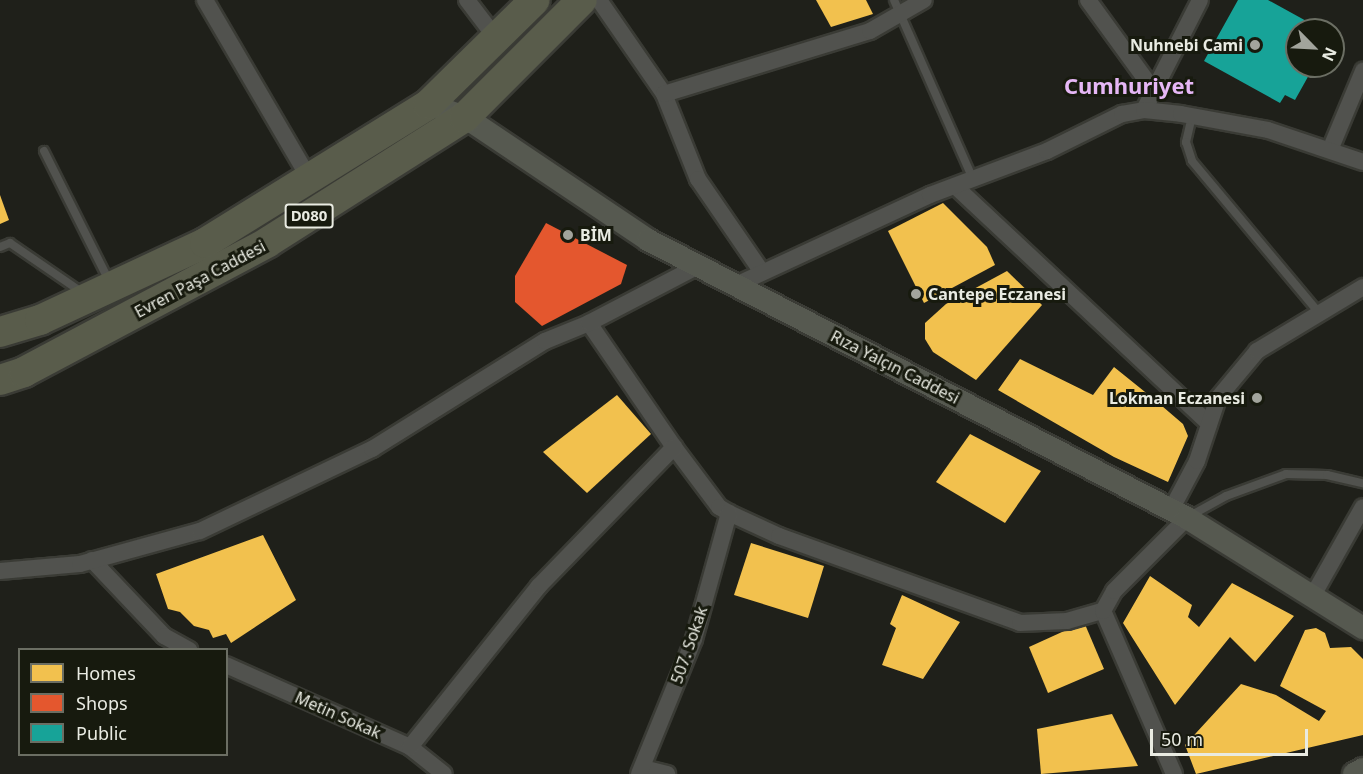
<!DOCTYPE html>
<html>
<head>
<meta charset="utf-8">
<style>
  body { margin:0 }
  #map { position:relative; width:1363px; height:774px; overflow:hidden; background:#1f201a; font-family:"Noto Sans",sans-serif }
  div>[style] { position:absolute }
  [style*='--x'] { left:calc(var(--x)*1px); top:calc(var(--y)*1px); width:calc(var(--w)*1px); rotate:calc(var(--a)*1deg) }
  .homes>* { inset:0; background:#f2c14e }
  .shops>* { inset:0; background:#e4572e }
  .public>* { inset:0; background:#17a398 }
  .roads { filter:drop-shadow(2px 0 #3a3b35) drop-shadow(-2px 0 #3a3b35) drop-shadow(0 2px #3a3b35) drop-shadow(0 -2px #3a3b35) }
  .lane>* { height:8px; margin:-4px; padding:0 4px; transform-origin:4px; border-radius:4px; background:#51524e }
  .street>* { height:16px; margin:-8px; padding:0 8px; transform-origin:8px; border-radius:8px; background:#51524e }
  .secondary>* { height:22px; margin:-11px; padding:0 11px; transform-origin:11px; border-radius:11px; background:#565950 }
  .highway>* { height:30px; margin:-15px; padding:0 15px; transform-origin:15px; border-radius:15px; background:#595c4b }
  .dots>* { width:16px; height:16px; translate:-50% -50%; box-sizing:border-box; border:3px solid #171a0e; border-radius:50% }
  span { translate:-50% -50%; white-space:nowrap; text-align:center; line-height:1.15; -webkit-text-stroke:6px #171a0e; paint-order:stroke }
  .shield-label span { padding:2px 4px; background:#171a0e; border:2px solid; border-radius:4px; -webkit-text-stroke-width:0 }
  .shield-label { font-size:15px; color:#e9ebe2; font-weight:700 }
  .poi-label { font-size:16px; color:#e9ebe2; font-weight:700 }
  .right { translate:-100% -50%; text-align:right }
  .left { translate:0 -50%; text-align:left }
  .street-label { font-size:16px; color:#e9ebe2 }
  .district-label { font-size:22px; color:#e6b7f6; font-weight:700 }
  .legend { position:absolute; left:18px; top:648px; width:210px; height:108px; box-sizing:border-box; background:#171a0e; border:2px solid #6b6e63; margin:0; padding:8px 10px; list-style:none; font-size:18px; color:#e9ebe2 }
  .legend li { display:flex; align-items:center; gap:12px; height:30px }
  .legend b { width:30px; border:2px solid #6b6e63 }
  .north { position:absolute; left:1285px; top:18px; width:60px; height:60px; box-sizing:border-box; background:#171a0e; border:2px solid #6b6e63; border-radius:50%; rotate:114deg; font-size:16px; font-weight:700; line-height:24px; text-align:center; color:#e9ebe2 }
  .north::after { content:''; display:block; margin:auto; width:21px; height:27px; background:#a2a49c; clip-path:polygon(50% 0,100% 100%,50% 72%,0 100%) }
  .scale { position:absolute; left:1150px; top:729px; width:158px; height:27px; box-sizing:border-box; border:3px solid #e9ebe2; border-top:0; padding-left:8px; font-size:18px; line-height:21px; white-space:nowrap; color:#e9ebe2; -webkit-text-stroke:4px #171a0e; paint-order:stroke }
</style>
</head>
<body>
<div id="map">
  <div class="homes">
    <i style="clip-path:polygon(816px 0,866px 0,873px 14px,831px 27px)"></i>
    <i style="clip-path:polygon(0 195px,9px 220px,0 224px)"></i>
    <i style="clip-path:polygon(943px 203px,987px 247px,995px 265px,924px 303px,888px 231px)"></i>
    <i style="clip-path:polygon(1007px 271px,1042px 305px,976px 380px,933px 352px,925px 339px,925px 323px,946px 304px)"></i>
    <i style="clip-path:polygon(1020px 359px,1093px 395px,1114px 367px,1155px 400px,1183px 424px,1188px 436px,1168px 482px,1114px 457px,998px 390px)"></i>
    <i style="clip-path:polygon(617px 395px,651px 434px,587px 493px,543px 452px)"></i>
    <i style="clip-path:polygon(970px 434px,1041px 471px,1005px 523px,936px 482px)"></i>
    <i style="clip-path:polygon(263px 535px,296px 600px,231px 643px,226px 634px,213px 638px,209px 630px,194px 626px,180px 612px,168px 609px,156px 574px)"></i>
    <i style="clip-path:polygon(751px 543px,824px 566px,808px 618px,734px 595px)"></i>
    <i style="clip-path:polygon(1150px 576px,1192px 605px,1188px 617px,1199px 627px,1232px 583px,1294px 616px,1255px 662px,1230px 637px,1175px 705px,1123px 623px)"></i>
    <i style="clip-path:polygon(902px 595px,960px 622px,923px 679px,882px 665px,896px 628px,890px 624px)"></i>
    <i style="clip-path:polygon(1084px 622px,1104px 669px,1048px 693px,1029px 647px)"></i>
    <i style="clip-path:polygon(1316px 628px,1325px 633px,1330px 648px,1351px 647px,1363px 659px,1363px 735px,1196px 774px,1185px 745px,1241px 684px,1276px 695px,1319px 721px,1326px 711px,1280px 686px,1305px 630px)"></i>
    <i style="clip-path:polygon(1112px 714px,1138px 766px,1041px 774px,1037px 729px)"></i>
  </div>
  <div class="shops">
    <i style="clip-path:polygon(546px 223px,627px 265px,621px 284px,542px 326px,515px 302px,515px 276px)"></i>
  </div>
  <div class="public">
    <i style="clip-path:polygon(1238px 0,1268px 0,1319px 28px,1297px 30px,1297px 66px,1314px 66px,1295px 100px,1285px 95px,1280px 103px,1204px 61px)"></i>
  </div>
  <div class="roads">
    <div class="lane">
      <i style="--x:894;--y:0;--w:196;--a:66.2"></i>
      <i style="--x:1192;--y:116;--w:27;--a:103"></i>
      <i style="--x:1186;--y:142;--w:20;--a:72"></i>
      <i style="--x:1192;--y:161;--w:199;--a:50.1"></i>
      <i style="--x:44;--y:151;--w:148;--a:63.4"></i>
      <i style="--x:0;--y:247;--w:11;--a:-22"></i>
      <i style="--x:10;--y:243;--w:88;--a:34.4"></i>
      <i style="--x:1188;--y:517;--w:43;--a:-28.9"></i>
      <i style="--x:1226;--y:496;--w:64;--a:-20.1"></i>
      <i style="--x:1286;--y:474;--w:41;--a:1.4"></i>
      <i style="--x:1327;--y:475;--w:37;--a:13"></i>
    </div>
    <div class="street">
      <i style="--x:205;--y:0;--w:206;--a:59.7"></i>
      <i style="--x:467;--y:0;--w:48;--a:52.7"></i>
      <i style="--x:599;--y:0;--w:114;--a:55.3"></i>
      <i style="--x:664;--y:94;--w:92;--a:68.2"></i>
      <i style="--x:698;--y:179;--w:113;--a:55.5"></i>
      <i style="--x:1088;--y:0;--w:112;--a:54"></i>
      <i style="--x:664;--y:94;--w:215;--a:-17"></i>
      <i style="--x:870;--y:31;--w:62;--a:-29.9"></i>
      <i style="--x:1144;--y:110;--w:123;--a:-63"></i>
      <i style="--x:1330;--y:150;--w:86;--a:-67.3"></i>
      <i style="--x:955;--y:186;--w:348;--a:43.1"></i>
      <i style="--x:736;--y:285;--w:214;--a:-24.9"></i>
      <i style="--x:930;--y:195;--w:125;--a:-20.6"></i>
      <i style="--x:1047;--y:151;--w:84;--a:-26.3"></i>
      <i style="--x:1122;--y:114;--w:22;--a:-10"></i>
      <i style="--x:1144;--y:110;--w:37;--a:6"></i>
      <i style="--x:1181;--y:114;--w:88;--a:10.4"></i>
      <i style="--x:1268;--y:130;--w:100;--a:18.6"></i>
      <i style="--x:589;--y:323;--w:150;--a:55.6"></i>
      <i style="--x:674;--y:447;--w:75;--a:53.1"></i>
      <i style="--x:719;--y:507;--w:12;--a:31"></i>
      <i style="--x:729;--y:513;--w:55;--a:24.7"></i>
      <i style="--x:779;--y:536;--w:256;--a:19.8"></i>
      <i style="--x:1020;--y:623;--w:47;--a:-2.4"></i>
      <i style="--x:1067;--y:621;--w:37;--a:-16"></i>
      <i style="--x:1171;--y:510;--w:55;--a:-62"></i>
      <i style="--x:1197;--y:461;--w:66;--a:-71.6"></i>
      <i style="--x:1218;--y:398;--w:61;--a:-50.3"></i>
      <i style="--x:1257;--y:351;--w:124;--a:-31.1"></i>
      <i style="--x:92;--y:560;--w:105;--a:46.5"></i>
      <i style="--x:164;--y:636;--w:29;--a:29"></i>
      <i style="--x:0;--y:571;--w:80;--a:-5"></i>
      <i style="--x:80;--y:564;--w:124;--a:-15.4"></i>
      <i style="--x:200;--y:531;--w:191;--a:-25.5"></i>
      <i style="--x:372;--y:449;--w:204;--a:-32"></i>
      <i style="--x:545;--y:341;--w:48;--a:-22.2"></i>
      <i style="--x:589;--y:323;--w:123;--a:-27.6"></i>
      <i style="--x:1312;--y:597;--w:103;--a:-60.5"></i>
      <i style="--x:226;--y:665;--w:201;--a:24"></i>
      <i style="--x:410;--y:747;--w:43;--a:38.5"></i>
      <i style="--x:410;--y:747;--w:206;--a:-51.3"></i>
      <i style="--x:539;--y:586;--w:194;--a:-45.8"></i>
      <i style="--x:643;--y:768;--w:25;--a:14"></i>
      <i style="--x:639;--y:774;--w:146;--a:-67.8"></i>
      <i style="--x:694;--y:639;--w:131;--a:-74.5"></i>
      <i style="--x:1174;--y:774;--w:178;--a:-113.5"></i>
      <i style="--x:1103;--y:611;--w:23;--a:-61"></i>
      <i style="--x:1114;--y:591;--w:103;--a:-45"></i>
    </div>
    <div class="secondary">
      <i style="--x:429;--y:104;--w:38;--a:20"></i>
      <i style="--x:465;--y:117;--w:220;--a:33.9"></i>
      <i style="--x:648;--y:240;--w:606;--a:27.28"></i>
      <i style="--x:1187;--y:518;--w:208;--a:32"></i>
      <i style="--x:1354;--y:774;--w:10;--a:-29"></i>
    </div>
    <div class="highway">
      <i style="--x:0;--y:332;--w:42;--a:-16.7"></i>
      <i style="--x:40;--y:320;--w:182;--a:-25"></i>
      <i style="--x:205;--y:243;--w:264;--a:-31.8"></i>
      <i style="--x:429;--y:104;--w:148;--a:-44.5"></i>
      <i style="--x:0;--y:380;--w:25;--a:-18"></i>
      <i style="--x:24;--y:372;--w:276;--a:-28"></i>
      <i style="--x:268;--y:242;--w:233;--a:-32.4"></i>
      <i style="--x:465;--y:117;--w:165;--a:-45"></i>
    </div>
  </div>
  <div class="dots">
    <i style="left:1255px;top:45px;background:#a2a49c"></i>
    <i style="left:568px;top:235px;background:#a2a49c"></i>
    <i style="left:916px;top:294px;background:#a2a49c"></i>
    <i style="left:1257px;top:398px;background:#a2a49c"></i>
  </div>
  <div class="shield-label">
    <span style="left:309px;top:216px">D080</span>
  </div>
  <div class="poi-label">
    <span class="right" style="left:1243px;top:45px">Nuhnebi Cami</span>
    <span class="left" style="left:580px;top:235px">BİM</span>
    <span class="left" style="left:928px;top:294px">Cantepe Eczanesi</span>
    <span class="right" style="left:1245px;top:398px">Lokman Eczanesi</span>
  </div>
  <div class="street-label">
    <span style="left:200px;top:279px;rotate:-28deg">Evren Paşa Caddesi</span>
    <span style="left:895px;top:367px;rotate:27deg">Rıza Yalçın Caddesi</span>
    <span style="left:689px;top:645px;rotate:-71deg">507. Sokak</span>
    <span style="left:338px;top:715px;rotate:24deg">Metin Sokak</span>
  </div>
  <div class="district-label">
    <span style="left:1129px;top:86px">Cumhuriyet</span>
  </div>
  <ul class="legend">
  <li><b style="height:16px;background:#f2c14e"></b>Homes</li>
  <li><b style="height:16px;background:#e4572e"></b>Shops</li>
  <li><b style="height:16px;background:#17a398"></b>Public</li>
  </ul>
  <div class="north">N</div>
  <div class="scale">50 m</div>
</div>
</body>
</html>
